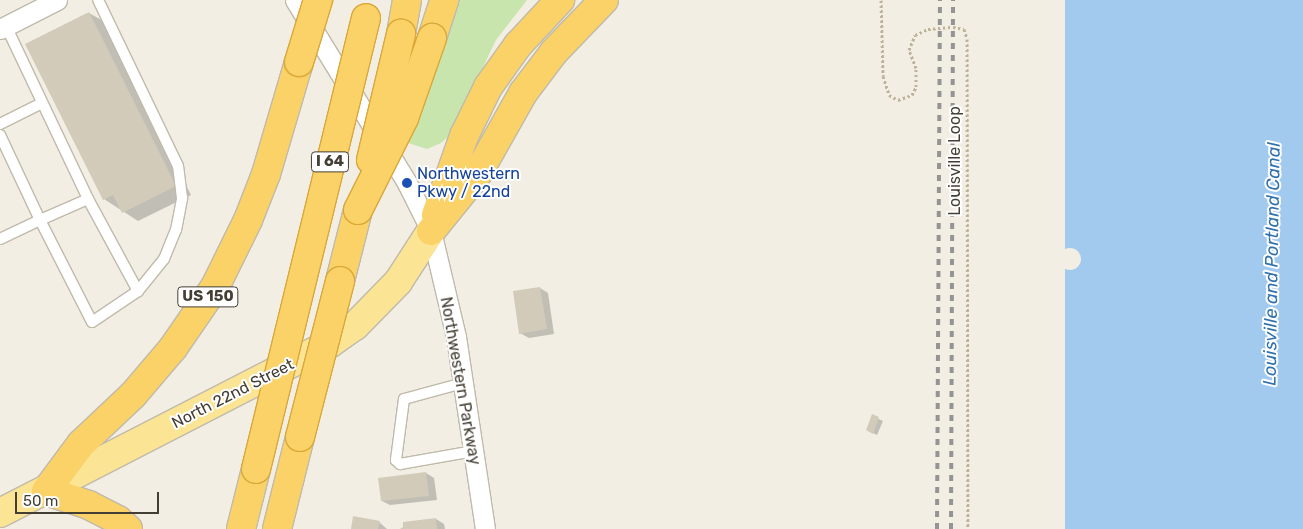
<!DOCTYPE html>
<html>
<head>
<meta charset="utf-8">
<style>
  body { margin:0 }
  #map { position:relative; width:1303px; height:529px; overflow:hidden; background:#f2eee4; font-family:Rubik,sans-serif }
  div>[style] { position:absolute }
  [style*='--x'] { left:calc(var(--x)*1px); top:calc(var(--y)*1px); width:calc(var(--w)*1px); rotate:calc(var(--a)*1deg) }
  .green>* { inset:0; background:#c9e5ae }
  .water>* { inset:0; background:#a1caee }
  .pier>* { inset:0; background:#f2eee4 }
  .round { border-radius:50% }
  .shadow>* { inset:0; background:#0003 }
  .building>* { inset:0; background:#d3cbba }
  .path>* { height:3px; margin-top:-1.5px; transform-origin:0; background:repeating-linear-gradient(90deg,#beb399 0 2.5px,transparent 0 5px) }
  .roads { filter:drop-shadow(1px 0 #c0baaa) drop-shadow(-1px 0 #c0baaa) drop-shadow(0 1px #c0baaa) drop-shadow(0 -1px #c0baaa) }
  .service>* { height:10px; margin:-5px; padding:0 5px; transform-origin:5px; border-radius:5px; background:#fff }
  .minor>* { height:19px; margin:-9.5px; padding:0 9.5px; transform-origin:9.5px; border-radius:9.5px; background:#fff }
  .primary>* { height:28px; margin:-14px; padding:0 14px; transform-origin:14px; border-radius:14px; background:#fbe494 }
  .motorway>* { height:28px; margin:-14px; padding:0 14px; transform-origin:14px; border-radius:14px; background:#fad267 }
  .rail>* { height:4px; margin-top:-2px; transform-origin:0; background:repeating-linear-gradient(90deg,#949494 0 6px,transparent 0 12px) }
  .bridges { filter:drop-shadow(1px 0 #d9a738) drop-shadow(-1px 0 #d9a738) drop-shadow(0 1px #d9a738) drop-shadow(0 -1px #d9a738) }
  .motorway-bridge>* { height:28px; margin:-14px; padding:0 14px; transform-origin:14px; border-radius:14px; background:#fad267 }
  .dots>* { width:14px; height:14px; translate:-50% -50%; box-sizing:border-box; border:2px solid #fff; border-radius:50% }
  span { translate:-50% -50%; white-space:nowrap; text-align:center; line-height:1.15; -webkit-text-stroke:4px #fff; paint-order:stroke }
  .shield-label span { padding:1px 4px; background:#fff; border:1px solid; border-radius:4px; -webkit-text-stroke-width:0 }
  .shield-label { font-size:15px; color:#443f34; font-weight:700 }
  .street-label { font-size:16px; color:#443f34 }
  .transit-label { font-size:16px; color:#164399 }
  .left { translate:0 -50%; text-align:left }
  .water-label { font-size:18px; color:#3171ac; font-style:italic }
  .scale { position:absolute; left:15px; top:492px; width:144px; height:22px; box-sizing:border-box; border:2px solid #443f34; border-top:0; padding-left:6px; font-size:15px; line-height:18px; white-space:nowrap; color:#443f34; -webkit-text-stroke:4px #fff; paint-order:stroke }
</style>
</head>
<body>
<div id="map">
  <div class="green">
    <i style="clip-path:polygon(456px 0,527px 0,496px 40px,451px 134px,441px 143px,427px 149px,408px 143px)"></i>
  </div>
  <div class="water">
    <i style="clip-path:polygon(1065px 0,1303px 0,1303px 529px,1065px 529px)"></i>
  </div>
  <div class="pier">
    <i class="round" style="left:1059px;top:248px;width:22px;height:22px"></i>
  </div>
  <div class="shadow">
    <i style="clip-path:polygon(89px 13px,105px 22px,191px 195px,138px 221px,104px 199px)"></i>
    <i style="clip-path:polygon(540px 288px,548px 293px,554px 334px,529px 338px,520px 333px)"></i>
    <i style="clip-path:polygon(872px 416px,883px 421px,877px 435px,871px 432px)"></i>
    <i style="clip-path:polygon(426px 473px,434px 478px,437px 500px,390px 505px,382px 501px)"></i>
    <i style="clip-path:polygon(436px 519px,444px 524px,445px 529px,400px 529px)"></i>
    <i style="clip-path:polygon(379px 522px,387px 529px,352px 529px)"></i>
  </div>
  <div class="building">
    <i style="clip-path:polygon(89px 12px,176px 186px,122px 213px,113px 195px,103px 200px,25px 44px)"></i>
    <i style="clip-path:polygon(540px 287px,547px 329px,519px 334px,513px 291px)"></i>
    <i style="clip-path:polygon(872px 414px,879px 417px,873px 434px,866px 430px)"></i>
    <i style="clip-path:polygon(426px 472px,429px 496px,381px 501px,378px 478px)"></i>
    <i style="clip-path:polygon(353px 516px,380px 521px,378px 529px,351px 529px)"></i>
    <i style="clip-path:polygon(436px 518px,437px 529px,400px 529px,403px 527px,403px 522px)"></i>
  </div>
  <div class="path">
    <i style="--x:881;--y:0;--w:76;--a:88.5"></i>
    <i style="--x:883;--y:76;--w:20;--a:72"></i>
    <i style="--x:889;--y:95;--w:10;--a:29"></i>
    <i style="--x:898;--y:100;--w:15;--a:-20"></i>
    <i style="--x:912;--y:95;--w:9;--a:-63"></i>
    <i style="--x:916;--y:87;--w:19;--a:-90"></i>
    <i style="--x:916;--y:68;--w:19;--a:-111"></i>
    <i style="--x:909;--y:50;--w:16;--a:-68"></i>
    <i style="--x:915;--y:35;--w:14;--a:-25"></i>
    <i style="--x:928;--y:29;--w:25;--a:-5"></i>
    <i style="--x:953;--y:27;--w:11;--a:10"></i>
    <i style="--x:964;--y:29;--w:10;--a:73"></i>
    <i style="--x:967;--y:39;--w:490;--a:89.9"></i>
  </div>
  <div class="roads">
    <div class="service">
      <i style="--x:6;--y:26;--w:191;--a:64.6"></i>
      <i style="--x:88;--y:199;--w:105;--a:61.5"></i>
      <i style="--x:138;--y:291;--w:41;--a:-50.9"></i>
      <i style="--x:164;--y:259;--w:31;--a:-68"></i>
      <i style="--x:176;--y:230;--w:33;--a:-79"></i>
      <i style="--x:182;--y:198;--w:32;--a:-97"></i>
      <i style="--x:178;--y:166;--w:184;--a:-115.7"></i>
      <i style="--x:0;--y:124;--w:47;--a:-26.6"></i>
      <i style="--x:0;--y:135;--w:94;--a:64.8"></i>
      <i style="--x:40;--y:220;--w:44;--a:154.6"></i>
      <i style="--x:88;--y:199;--w:52;--a:156.4"></i>
      <i style="--x:40;--y:220;--w:114;--a:63"></i>
      <i style="--x:92;--y:322;--w:55;--a:-34"></i>
      <i style="--x:463;--y:383;--w:61;--a:164.8"></i>
      <i style="--x:404;--y:399;--w:62;--a:97.5"></i>
      <i style="--x:396;--y:460;--w:6;--a:45"></i>
      <i style="--x:400;--y:464;--w:75;--a:-10"></i>
    </div>
    <div class="minor">
      <i style="--x:295;--y:0;--w:215;--a:58.5"></i>
      <i style="--x:407;--y:183;--w:54;--a:63.4"></i>
      <i style="--x:431;--y:231;--w:109;--a:76.7"></i>
      <i style="--x:456;--y:337;--w:194;--a:81.4"></i>
      <i style="--x:0;--y:29;--w:64;--a:-27"></i>
    </div>
    <div class="primary">
      <i style="--x:0;--y:513;--w:370;--a:-27.2"></i>
      <i style="--x:329;--y:344;--w:32;--a:-35"></i>
      <i style="--x:355;--y:326;--w:62;--a:-45.7"></i>
      <i style="--x:398;--y:282;--w:61;--a:-57.1"></i>
    </div>
    <div class="motorway">
      <i style="--x:401;--y:34;--w:35;--a:-80"></i>
      <i style="--x:432;--y:38;--w:40;--a:-72"></i>
      <i style="--x:436;--y:215;--w:84;--a:-70.5"></i>
      <i style="--x:464;--y:136;--w:55;--a:-63.9"></i>
      <i style="--x:488;--y:87;--w:52;--a:-54.5"></i>
      <i style="--x:518;--y:45;--w:62;--a:-47"></i>
      <i style="--x:431;--y:231;--w:75;--a:-51"></i>
      <i style="--x:478;--y:173;--w:92;--a:-60.6"></i>
      <i style="--x:523;--y:93;--w:51;--a:-52.9"></i>
      <i style="--x:554;--y:52;--w:72;--a:-46.1"></i>
      <i style="--x:340;--y:281;--w:73;--a:-75.8"></i>
      <i style="--x:128;--y:529;--w:13;--a:-138"></i>
      <i style="--x:118;--y:520;--w:33;--a:-153"></i>
      <i style="--x:89;--y:505;--w:45;--a:-162"></i>
      <i style="--x:46;--y:491;--w:59;--a:-53.3"></i>
      <i style="--x:81;--y:444;--w:71;--a:-43.3"></i>
      <i style="--x:133;--y:395;--w:62;--a:-49.6"></i>
      <i style="--x:173;--y:348;--w:74;--a:-55.5"></i>
      <i style="--x:215;--y:287;--w:75;--a:-63.8"></i>
      <i style="--x:248;--y:220;--w:49;--a:-68.6"></i>
      <i style="--x:266;--y:174;--w:117;--a:-73.6"></i>
      <i style="--x:241;--y:529;--w:62;--a:-76"></i>
      <i style="--x:277;--y:529;--w:95;--a:-76"></i>
    </div>
  </div>
  <div class="rail">
    <i style="--x:937;--y:529;--w:529;--a:-89.68"></i>
    <i style="--x:951;--y:529;--w:529;--a:-89.78"></i>
  </div>
  <div class="bridges">
    <div class="motorway-bridge">
      <i style="--x:299;--y:62;--w:65;--a:-73"></i>
      <i style="--x:371;--y:160;--w:130;--a:-76.6"></i>
      <i style="--x:358;--y:210;--w:103;--a:-63.4"></i>
      <i style="--x:404;--y:118;--w:85;--a:-70.7"></i>
      <i style="--x:300;--y:437;--w:161;--a:-75.6"></i>
      <i style="--x:256;--y:469;--w:464;--a:-76.3"></i>
    </div>
  </div>
  <div class="dots">
    <i style="left:407px;top:183px;background:#1a4fb4"></i>
  </div>
  <div class="shield-label">
    <span style="left:330px;top:162px">I 64</span>
    <span style="left:208px;top:297px">US 150</span>
  </div>
  <div class="street-label">
    <span style="left:955px;top:161px;rotate:-90deg">Louisville Loop</span>
    <span style="left:460px;top:381px;rotate:80deg">Northwestern Parkway</span>
    <span style="left:233px;top:394px;rotate:-27deg">North 22nd Street</span>
  </div>
  <div class="transit-label">
    <span class="left" style="left:417px;top:183px">Northwestern<br>Pkwy / 22nd</span>
  </div>
  <div class="water-label">
    <span style="left:1272px;top:264px;rotate:-89deg">Louisville and Portland Canal</span>
  </div>
  <div class="scale">50 m</div>
</div>
</body>
</html>
